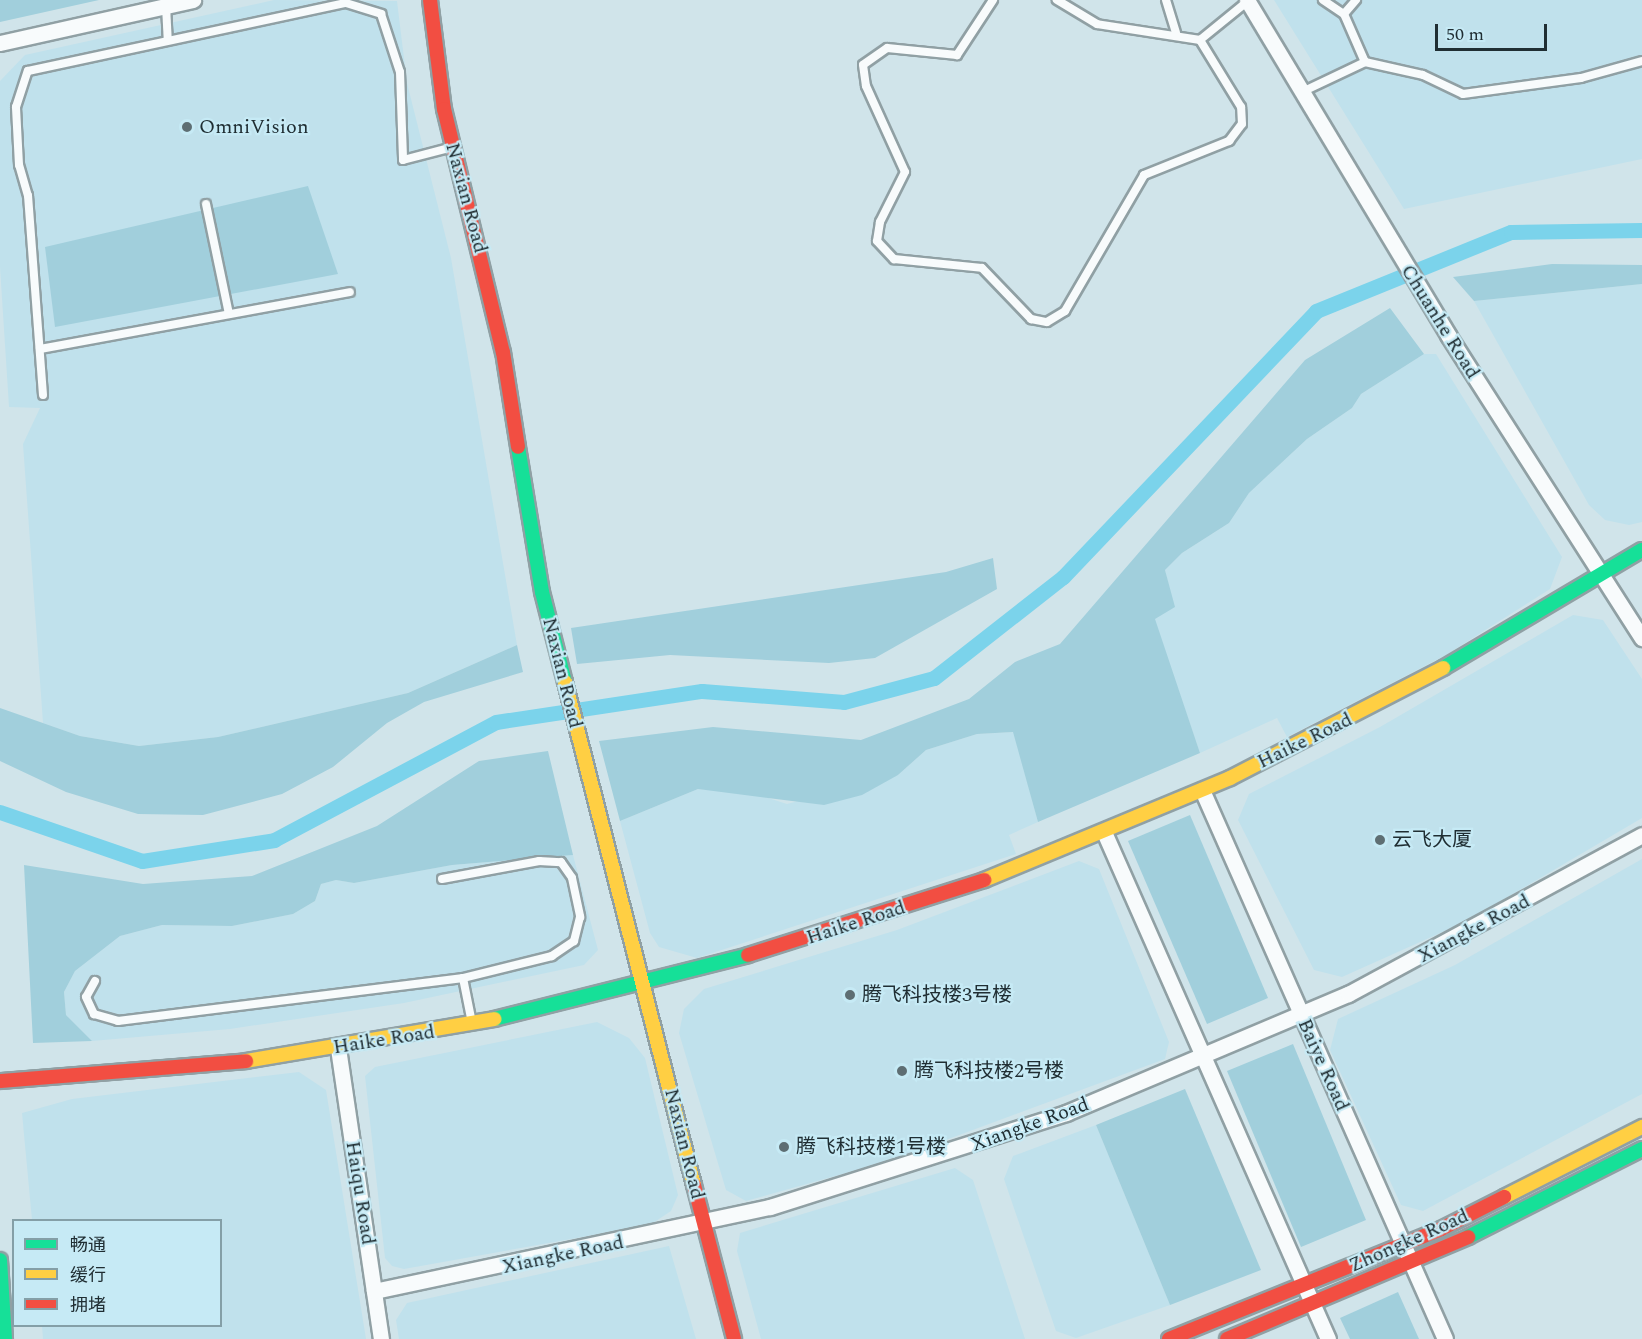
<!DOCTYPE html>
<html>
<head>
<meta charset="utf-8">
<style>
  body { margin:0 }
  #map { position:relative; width:1642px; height:1339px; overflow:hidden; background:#d0e4ea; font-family:Spectral,"Noto Sans SC",serif }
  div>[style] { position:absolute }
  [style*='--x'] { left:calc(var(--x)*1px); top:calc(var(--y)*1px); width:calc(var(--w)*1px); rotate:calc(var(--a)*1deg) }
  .built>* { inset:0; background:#c0e1ec }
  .green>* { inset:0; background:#a1cfdc }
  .canal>* { height:15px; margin:-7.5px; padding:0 7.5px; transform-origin:7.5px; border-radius:7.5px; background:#7bd3eb }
  .roads { filter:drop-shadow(2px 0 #90a0a4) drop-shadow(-2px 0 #90a0a4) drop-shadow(0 2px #90a0a4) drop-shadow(0 -2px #90a0a4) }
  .lane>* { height:8px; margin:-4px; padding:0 4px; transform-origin:4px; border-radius:4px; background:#f8fbfc }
  .street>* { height:15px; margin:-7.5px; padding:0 7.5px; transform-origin:7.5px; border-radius:7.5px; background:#f8fbfc }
  .fast>* { height:14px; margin:-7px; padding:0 7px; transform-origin:7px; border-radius:7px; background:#16e098 }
  .slow>* { height:14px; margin:-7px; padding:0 7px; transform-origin:7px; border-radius:7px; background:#ffcf43 }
  .jam>* { height:14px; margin:-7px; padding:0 7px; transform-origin:7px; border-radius:7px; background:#f24e42 }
  .dots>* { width:16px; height:16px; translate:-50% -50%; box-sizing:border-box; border:3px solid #c6eaf5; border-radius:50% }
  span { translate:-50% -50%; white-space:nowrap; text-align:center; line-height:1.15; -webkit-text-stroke:4.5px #c6eaf5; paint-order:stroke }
  .poi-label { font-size:20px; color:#202e33 }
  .left { translate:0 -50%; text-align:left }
  .street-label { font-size:20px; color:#202e33 }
  .legend { position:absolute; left:12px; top:1219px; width:210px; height:108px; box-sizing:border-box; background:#c6eaf5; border:2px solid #849fa7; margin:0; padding:8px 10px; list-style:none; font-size:18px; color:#202e33 }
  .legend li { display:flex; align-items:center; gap:12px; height:30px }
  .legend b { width:30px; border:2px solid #849fa7 }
  .scale { position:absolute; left:1435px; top:24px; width:112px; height:27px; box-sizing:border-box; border:3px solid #202e33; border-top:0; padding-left:8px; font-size:18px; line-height:21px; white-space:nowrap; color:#202e33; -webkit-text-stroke:4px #c6eaf5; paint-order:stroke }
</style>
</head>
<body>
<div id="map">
  <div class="built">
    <i style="clip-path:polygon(274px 0,397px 1px,407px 83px,451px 258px,517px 645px,408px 693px,218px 737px,139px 746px,80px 736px,43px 723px,23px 444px,40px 408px,9px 407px,0 267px,0 81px,25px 55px)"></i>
    <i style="clip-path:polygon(1274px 0,1642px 0,1642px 159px,1404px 209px)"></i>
    <i style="clip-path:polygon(1642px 284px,1642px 522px,1629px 525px,1605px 520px,1589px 505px,1474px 301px)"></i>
    <i style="clip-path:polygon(1424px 354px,1436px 354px,1562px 557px,1550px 589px,1446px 655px,1287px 737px,1277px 718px,1200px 753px,1154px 619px,1174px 607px,1165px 570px,1182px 553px,1229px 523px,1249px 493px,1307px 439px,1352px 408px,1361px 394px)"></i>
    <i style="clip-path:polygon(1573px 615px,1603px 620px,1642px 679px,1642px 818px,1467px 921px,1342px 977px,1314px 970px,1238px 820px,1249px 794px,1380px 727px)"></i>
    <i style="clip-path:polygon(1014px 732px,1038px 822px,1009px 835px,1016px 854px,697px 958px,659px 947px,650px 933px,620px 821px,698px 789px,750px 792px,787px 804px,898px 775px,926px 750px,977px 734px)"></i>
    <i style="clip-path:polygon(573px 855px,598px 950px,584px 965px,404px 1003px,230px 1029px,92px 1041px,66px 1015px,64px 992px,75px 971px,120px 936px,162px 925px,232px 926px,293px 914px,315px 901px,321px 884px,336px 880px,354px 883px,452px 865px)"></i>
    <i style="clip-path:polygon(1642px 859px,1642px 1094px,1423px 1211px,1401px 1205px,1330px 1050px,1338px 1019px,1455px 965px)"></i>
    <i style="clip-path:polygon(1079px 861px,1099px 869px,1169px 1042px,1165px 1059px,889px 1161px,746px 1201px,726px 1190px,679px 1033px,684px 1009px,704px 989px,897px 930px)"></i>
    <i style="clip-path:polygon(597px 1022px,629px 1038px,645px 1058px,678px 1195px,671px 1211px,653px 1223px,588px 1236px,404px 1269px,392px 1266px,385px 1258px,365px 1076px,375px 1067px)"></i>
    <i style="clip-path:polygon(299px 1072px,326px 1090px,366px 1339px,43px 1339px,42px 1326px,220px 1326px,220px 1220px,32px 1220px,22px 1113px,72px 1099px)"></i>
    <i style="clip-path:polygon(1096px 1125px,1170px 1305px,1076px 1338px,1056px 1331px,1004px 1179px,1013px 1156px)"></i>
    <i style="clip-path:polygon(955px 1168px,973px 1180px,1025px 1339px,761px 1339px,737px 1251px,740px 1233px)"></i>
    <i style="clip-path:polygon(669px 1246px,696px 1339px,399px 1339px,396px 1320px,407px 1303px)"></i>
  </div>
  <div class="green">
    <i style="clip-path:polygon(0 0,99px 0,0 22px)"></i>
    <i style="clip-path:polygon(308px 186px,338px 274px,55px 327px,45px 247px)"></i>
    <i style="clip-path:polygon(1552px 264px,1642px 265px,1642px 284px,1474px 301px,1453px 277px)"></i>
    <i style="clip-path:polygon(1390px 308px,1424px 354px,1361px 394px,1352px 408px,1307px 439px,1249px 493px,1229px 523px,1182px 553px,1165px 570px,1175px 607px,1155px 619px,1200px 753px,1038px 822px,1013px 732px,977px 734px,926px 750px,898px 775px,862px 795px,824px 805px,698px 789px,620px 821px,599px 741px,713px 727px,861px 740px,969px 699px,1015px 662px,1060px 644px,1305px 360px)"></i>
    <i style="clip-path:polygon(993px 558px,997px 589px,875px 658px,829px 663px,670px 655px,577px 664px,571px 628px,946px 572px)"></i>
    <i style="clip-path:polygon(517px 645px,523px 672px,424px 702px,387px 723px,333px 767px,282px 794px,203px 815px,138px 814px,66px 792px,0 761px,0 708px,80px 736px,139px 746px,218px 737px,408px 693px)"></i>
    <i style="clip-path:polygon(548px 751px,573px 855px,452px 865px,354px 883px,336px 880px,321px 884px,315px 901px,293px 914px,232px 926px,162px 925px,120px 936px,75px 971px,64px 992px,66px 1015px,92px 1041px,33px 1043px,24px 865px,143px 884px,252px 876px,377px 826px,479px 761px)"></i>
    <i style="clip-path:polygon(1190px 815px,1268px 998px,1207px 1024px,1128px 841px)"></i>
    <i style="clip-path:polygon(1293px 1044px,1366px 1220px,1301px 1247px,1227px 1071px)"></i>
    <i style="clip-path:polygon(1185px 1089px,1261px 1270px,1170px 1305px,1096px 1125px)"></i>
    <i style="clip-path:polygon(1398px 1292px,1419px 1339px,1350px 1339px,1340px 1318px)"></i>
  </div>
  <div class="canal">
    <i style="--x:0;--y:812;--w:150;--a:19"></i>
    <i style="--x:142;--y:861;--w:134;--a:-9"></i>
    <i style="--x:274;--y:840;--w:251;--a:-28"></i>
    <i style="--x:496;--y:722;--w:208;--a:-8.6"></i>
    <i style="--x:702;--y:691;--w:142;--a:4.4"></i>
    <i style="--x:844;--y:702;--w:93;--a:-14.9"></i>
    <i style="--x:934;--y:678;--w:164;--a:-38.1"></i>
    <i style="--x:1063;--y:577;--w:367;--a:-46.4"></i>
    <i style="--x:1316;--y:311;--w:210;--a:-22.1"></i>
    <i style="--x:1511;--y:232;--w:131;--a:-0.9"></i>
  </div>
  <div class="roads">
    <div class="lane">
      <i style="--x:993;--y:0;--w:66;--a:123.2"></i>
      <i style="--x:957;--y:55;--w:70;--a:-174.3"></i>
      <i style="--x:887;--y:48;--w:29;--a:145"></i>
      <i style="--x:863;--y:65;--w:21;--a:82"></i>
      <i style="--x:866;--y:86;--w:94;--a:65.6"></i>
      <i style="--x:905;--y:172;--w:56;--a:116.6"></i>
      <i style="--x:880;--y:222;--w:19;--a:99"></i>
      <i style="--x:877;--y:241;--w:25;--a:47"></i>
      <i style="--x:894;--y:259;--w:88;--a:5.8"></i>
      <i style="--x:982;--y:268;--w:71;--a:46.1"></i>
      <i style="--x:1031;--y:319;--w:16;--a:11"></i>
      <i style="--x:1047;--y:322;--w:21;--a:-31"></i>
      <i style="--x:1065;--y:311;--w:157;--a:-59.8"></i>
      <i style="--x:1144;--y:175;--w:92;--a:-21.8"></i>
      <i style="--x:1229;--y:141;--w:21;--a:-53"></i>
      <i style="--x:1242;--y:124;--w:17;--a:-93"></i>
      <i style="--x:1241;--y:107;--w:79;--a:-121.5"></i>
      <i style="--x:1200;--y:40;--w:104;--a:-171.2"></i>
      <i style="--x:1097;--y:24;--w:47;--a:-149"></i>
      <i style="--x:1166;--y:0;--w:34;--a:73"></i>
      <i style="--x:1323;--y:0;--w:25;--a:34"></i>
      <i style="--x:1356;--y:0;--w:18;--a:131"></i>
      <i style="--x:1344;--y:14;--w:52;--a:66.4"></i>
      <i style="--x:166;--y:6;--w:33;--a:87"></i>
      <i style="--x:1200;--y:40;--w:62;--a:-39.1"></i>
      <i style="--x:1304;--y:91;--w:68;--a:-25.4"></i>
      <i style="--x:1365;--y:62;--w:59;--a:12.6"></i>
      <i style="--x:1423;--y:75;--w:44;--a:25.4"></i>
      <i style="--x:1463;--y:94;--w:119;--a:-7.7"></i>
      <i style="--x:1581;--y:78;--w:63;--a:-15.6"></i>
      <i style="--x:206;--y:204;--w:112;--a:78.2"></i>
      <i style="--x:40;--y:349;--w:315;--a:-10.4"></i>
      <i style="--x:43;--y:395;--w:200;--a:-94.3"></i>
      <i style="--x:28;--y:196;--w:32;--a:-106"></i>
      <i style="--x:19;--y:165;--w:58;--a:-93"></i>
      <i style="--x:16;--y:107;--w:38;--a:-72"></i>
      <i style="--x:28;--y:71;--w:325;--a:-12.1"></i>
      <i style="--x:346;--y:3;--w:37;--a:17"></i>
      <i style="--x:381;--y:14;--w:61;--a:71.9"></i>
      <i style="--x:400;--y:72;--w:88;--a:88"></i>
      <i style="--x:403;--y:160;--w:52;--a:-14.6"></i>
      <i style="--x:442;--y:879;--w:99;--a:-10.5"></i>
      <i style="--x:539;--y:861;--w:22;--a:3"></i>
      <i style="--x:561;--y:862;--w:19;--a:55"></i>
      <i style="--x:572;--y:878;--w:40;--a:78"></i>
      <i style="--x:580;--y:917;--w:25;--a:104"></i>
      <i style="--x:574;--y:941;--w:27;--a:146"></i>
      <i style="--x:552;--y:956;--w:92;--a:166.1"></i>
      <i style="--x:463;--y:978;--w:46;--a:78.7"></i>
      <i style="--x:95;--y:981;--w:18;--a:119"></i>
      <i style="--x:86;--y:997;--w:19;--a:65"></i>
      <i style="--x:94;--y:1014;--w:25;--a:16"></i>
      <i style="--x:118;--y:1021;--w:348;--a:-7.1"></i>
    </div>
    <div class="street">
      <i style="--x:1247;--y:0;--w:391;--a:59"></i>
      <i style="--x:1448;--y:335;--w:360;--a:57.4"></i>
      <i style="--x:0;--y:43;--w:198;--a:-12.6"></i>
      <i style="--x:1202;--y:790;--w:600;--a:66.12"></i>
      <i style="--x:1104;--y:832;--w:554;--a:66.16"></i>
      <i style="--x:338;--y:1048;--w:294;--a:81.6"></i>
      <i style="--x:374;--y:1291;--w:405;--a:-12"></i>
      <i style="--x:770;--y:1207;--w:311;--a:-17.6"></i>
      <i style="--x:1066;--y:1113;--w:306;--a:-22.9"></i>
      <i style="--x:1348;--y:994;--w:334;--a:-28.4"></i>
    </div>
    <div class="fast">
      <i style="--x:518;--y:447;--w:147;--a:80.6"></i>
      <i style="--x:542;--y:592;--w:93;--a:75.7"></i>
      <i style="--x:1443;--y:668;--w:231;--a:-30.7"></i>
      <i style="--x:494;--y:1019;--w:262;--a:-14.1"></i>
      <i style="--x:1468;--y:1237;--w:195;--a:-26.8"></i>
      <i style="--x:0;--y:1260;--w:79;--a:86.4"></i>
    </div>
    <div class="slow">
      <i style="--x:565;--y:682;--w:519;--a:75.62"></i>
      <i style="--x:984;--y:880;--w:266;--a:-22.5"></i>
      <i style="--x:1230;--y:778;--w:240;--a:-27.3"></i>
      <i style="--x:246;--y:1061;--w:252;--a:-9.6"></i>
      <i style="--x:1504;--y:1197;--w:155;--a:-26.9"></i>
    </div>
    <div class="jam">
      <i style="--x:430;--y:0;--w:110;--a:82.7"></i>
      <i style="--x:444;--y:109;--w:250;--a:76.4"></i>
      <i style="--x:503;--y:352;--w:96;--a:81"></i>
      <i style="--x:748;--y:955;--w:248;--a:-17.6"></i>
      <i style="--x:0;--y:1081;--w:247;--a:-4.6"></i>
      <i style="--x:694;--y:1185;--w:159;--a:75.4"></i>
      <i style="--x:1169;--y:1339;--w:293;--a:-22"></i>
      <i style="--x:1441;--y:1229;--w:71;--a:-26.9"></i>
      <i style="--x:1227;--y:1339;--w:262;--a:-22.9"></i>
    </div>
  </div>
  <div class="dots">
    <i style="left:187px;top:127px;background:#5e6e73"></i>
    <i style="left:1380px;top:840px;background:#5e6e73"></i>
    <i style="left:850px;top:995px;background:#5e6e73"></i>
    <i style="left:902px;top:1071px;background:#5e6e73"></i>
    <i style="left:784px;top:1147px;background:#5e6e73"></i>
  </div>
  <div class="poi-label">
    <span class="left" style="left:199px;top:127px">OmniVision</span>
    <span class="left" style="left:1392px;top:840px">云飞大厦</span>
    <span class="left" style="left:862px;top:995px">腾飞科技楼3号楼</span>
    <span class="left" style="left:914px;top:1071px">腾飞科技楼2号楼</span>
    <span class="left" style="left:796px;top:1147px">腾飞科技楼1号楼</span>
  </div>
  <div class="street-label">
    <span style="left:466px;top:198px;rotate:75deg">Naxian Road</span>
    <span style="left:1440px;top:322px;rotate:58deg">Chuanhe Road</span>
    <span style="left:562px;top:673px;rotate:76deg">Naxian Road</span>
    <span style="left:1305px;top:741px;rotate:-26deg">Haike Road</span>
    <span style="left:856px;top:923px;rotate:-18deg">Haike Road</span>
    <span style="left:1474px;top:929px;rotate:-28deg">Xiangke Road</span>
    <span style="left:384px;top:1040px;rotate:-9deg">Haike Road</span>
    <span style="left:1323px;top:1065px;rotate:66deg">Baiye Road</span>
    <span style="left:1030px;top:1125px;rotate:-20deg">Xiangke Road</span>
    <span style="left:684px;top:1144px;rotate:76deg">Naxian Road</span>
    <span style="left:360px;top:1193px;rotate:81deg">Haiqu Road</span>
    <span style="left:1409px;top:1241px;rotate:-24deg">Zhongke Road</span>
    <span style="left:563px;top:1255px;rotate:-12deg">Xiangke Road</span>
  </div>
  <ul class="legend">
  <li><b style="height:8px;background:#16e098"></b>畅通</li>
  <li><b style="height:8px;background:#ffcf43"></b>缓行</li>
  <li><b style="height:8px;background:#f24e42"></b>拥堵</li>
  </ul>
  <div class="scale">50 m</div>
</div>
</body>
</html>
